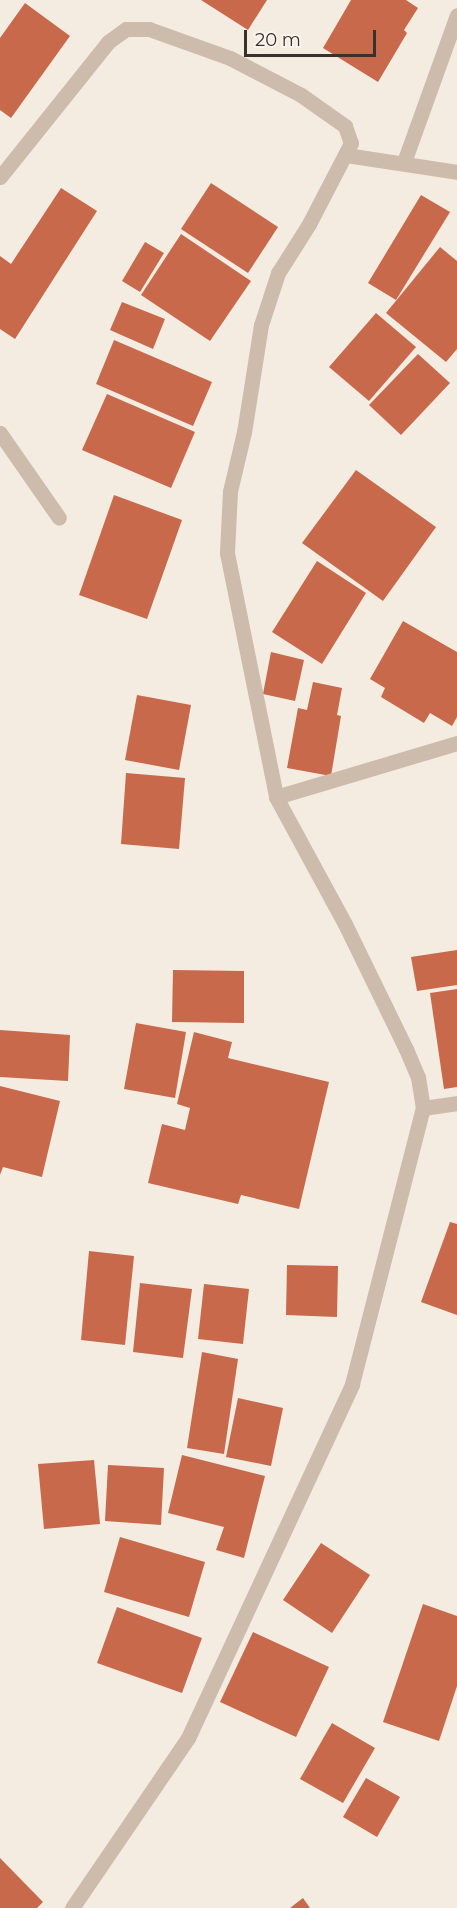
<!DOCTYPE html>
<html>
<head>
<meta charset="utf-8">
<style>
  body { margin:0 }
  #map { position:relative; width:457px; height:1908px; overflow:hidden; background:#f4ebe1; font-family:Montserrat,sans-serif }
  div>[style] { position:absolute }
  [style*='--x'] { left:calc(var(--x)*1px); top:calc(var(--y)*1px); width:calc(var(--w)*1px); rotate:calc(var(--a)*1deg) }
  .building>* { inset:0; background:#c8694b }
  .street>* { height:15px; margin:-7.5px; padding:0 7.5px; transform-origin:7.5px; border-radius:7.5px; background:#cdbbac }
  span { translate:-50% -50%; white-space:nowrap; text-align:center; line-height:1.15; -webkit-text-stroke:6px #fbf5ee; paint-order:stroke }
  .scale { position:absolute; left:244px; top:30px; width:132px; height:27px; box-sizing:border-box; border:3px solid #3b302b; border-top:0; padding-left:8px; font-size:18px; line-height:21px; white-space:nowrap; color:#3b302b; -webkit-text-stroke:4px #fbf5ee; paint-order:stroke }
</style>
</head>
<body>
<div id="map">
  <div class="building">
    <i style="clip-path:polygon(201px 0,267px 0,248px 30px)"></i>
    <i style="clip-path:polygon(351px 0,406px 0,418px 8px,404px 30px,407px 33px,378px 82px,323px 48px)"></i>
    <i style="clip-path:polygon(25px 3px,70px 36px,11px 118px,0 110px,0 38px)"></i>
    <i style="clip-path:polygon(211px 183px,278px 227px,248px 273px,181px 229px)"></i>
    <i style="clip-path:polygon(61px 188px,97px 211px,15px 339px,0 329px,0 256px,11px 264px)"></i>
    <i style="clip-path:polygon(421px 195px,450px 212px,396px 300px,368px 283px)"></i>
    <i style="clip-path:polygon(181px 234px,251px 281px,210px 341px,141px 295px)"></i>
    <i style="clip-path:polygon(145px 242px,164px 253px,140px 292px,122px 281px)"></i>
    <i style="clip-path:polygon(440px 247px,457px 261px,457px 349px,446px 362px,386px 313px)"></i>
    <i style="clip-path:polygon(122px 302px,165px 319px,153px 349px,110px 330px)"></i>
    <i style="clip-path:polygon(376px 313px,416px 347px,369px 401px,329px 367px)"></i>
    <i style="clip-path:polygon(114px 340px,212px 382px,193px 426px,96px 384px)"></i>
    <i style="clip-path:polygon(418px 354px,450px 383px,401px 435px,369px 405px)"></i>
    <i style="clip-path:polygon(107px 394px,195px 432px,171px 488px,82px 450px)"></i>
    <i style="clip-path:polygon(356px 470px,436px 527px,383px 601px,302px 543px)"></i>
    <i style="clip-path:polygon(114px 495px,182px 520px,147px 619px,79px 595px)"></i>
    <i style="clip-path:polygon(317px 561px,366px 593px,322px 664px,272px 632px)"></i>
    <i style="clip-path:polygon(403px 621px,457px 652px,457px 717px,452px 726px,430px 713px,424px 723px,381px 697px,385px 688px,370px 679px)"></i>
    <i style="clip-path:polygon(271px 652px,304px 660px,295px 701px,263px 694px)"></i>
    <i style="clip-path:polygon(313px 682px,342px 688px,337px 715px,341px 716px,331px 776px,287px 768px,298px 708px,307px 710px)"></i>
    <i style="clip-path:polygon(137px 695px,191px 705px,179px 770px,125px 760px)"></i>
    <i style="clip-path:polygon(126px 773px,185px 778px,179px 849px,121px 844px)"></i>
    <i style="clip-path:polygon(457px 950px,457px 985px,417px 991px,411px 957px)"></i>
    <i style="clip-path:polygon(173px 970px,244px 971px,244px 1023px,172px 1022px)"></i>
    <i style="clip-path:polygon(457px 989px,457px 1087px,444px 1089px,430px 993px)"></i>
    <i style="clip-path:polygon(136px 1023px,186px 1032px,175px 1098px,124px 1089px)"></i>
    <i style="clip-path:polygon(0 1030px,70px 1035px,68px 1081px,0 1077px)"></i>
    <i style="clip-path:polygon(194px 1032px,232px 1042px,228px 1058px,329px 1082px,299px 1209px,241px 1195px,238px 1204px,148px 1183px,162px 1124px,185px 1130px,190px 1108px,177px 1104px)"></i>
    <i style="clip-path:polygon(0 1086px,60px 1101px,42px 1177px,3px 1167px,0 1175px)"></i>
    <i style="clip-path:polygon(450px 1222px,457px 1224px,457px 1315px,421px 1302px)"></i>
    <i style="clip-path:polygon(89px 1251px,134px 1256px,125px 1345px,81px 1340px)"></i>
    <i style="clip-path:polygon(287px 1265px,338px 1266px,337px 1317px,286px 1315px)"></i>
    <i style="clip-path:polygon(140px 1283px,192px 1289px,183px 1358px,133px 1352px)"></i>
    <i style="clip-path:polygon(204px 1284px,249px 1289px,243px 1344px,198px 1339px)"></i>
    <i style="clip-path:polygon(202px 1352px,238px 1359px,224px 1454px,187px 1448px)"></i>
    <i style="clip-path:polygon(238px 1398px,283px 1408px,271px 1466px,226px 1457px)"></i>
    <i style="clip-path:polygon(182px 1455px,265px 1476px,244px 1558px,216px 1550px,224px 1527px,168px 1513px)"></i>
    <i style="clip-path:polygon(94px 1460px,100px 1524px,44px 1529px,38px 1464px)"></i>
    <i style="clip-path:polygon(108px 1465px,164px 1468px,161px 1525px,105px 1521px)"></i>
    <i style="clip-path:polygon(120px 1537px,205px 1562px,189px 1617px,104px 1592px)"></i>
    <i style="clip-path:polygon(321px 1543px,370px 1575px,332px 1633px,283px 1600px)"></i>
    <i style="clip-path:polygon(423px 1604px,457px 1616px,457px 1686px,439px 1741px,383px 1722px)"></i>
    <i style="clip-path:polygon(117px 1607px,202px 1638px,182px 1693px,97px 1663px)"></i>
    <i style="clip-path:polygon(253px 1632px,329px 1667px,296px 1737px,220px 1702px)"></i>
    <i style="clip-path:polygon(332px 1723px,375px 1748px,343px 1803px,300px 1779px)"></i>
    <i style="clip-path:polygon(366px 1778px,400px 1797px,377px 1837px,343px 1817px)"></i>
    <i style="clip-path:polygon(0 1858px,43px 1902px,37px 1908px,0 1908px)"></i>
    <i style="clip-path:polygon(303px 1898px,310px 1908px,290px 1908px)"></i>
  </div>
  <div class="street">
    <i style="--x:346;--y:155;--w:112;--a:8.7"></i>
    <i style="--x:404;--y:162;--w:156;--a:-70.2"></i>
    <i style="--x:0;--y:177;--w:173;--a:-51.3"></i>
    <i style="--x:108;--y:42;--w:22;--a:-36"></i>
    <i style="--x:126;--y:29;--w:23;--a:0"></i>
    <i style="--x:149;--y:29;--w:86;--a:19.7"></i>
    <i style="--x:230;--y:58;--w:80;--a:27.5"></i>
    <i style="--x:301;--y:95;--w:54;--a:35.2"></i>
    <i style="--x:345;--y:126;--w:18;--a:71"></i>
    <i style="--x:351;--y:143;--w:91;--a:117.4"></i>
    <i style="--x:309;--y:224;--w:58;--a:122.3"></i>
    <i style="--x:278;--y:273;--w:55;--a:108.1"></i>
    <i style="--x:261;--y:325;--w:108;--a:99"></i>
    <i style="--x:244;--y:432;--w:61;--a:103.3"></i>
    <i style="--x:230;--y:491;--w:62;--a:92.8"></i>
    <i style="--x:227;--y:553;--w:249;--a:78.6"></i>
    <i style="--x:276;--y:797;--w:145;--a:61.5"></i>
    <i style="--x:345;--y:924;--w:139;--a:64"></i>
    <i style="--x:406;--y:1049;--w:30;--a:67"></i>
    <i style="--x:418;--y:1077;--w:31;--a:81"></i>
    <i style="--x:423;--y:1108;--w:34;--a:-8"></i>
    <i style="--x:0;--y:433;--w:103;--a:55.2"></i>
    <i style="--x:276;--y:797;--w:189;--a:-16.6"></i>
    <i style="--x:72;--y:1908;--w:206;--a:-55.7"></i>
    <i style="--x:188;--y:1738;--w:390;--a:-65.1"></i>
    <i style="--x:352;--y:1384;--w:285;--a:-75.6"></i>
  </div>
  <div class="scale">20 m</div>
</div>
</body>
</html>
